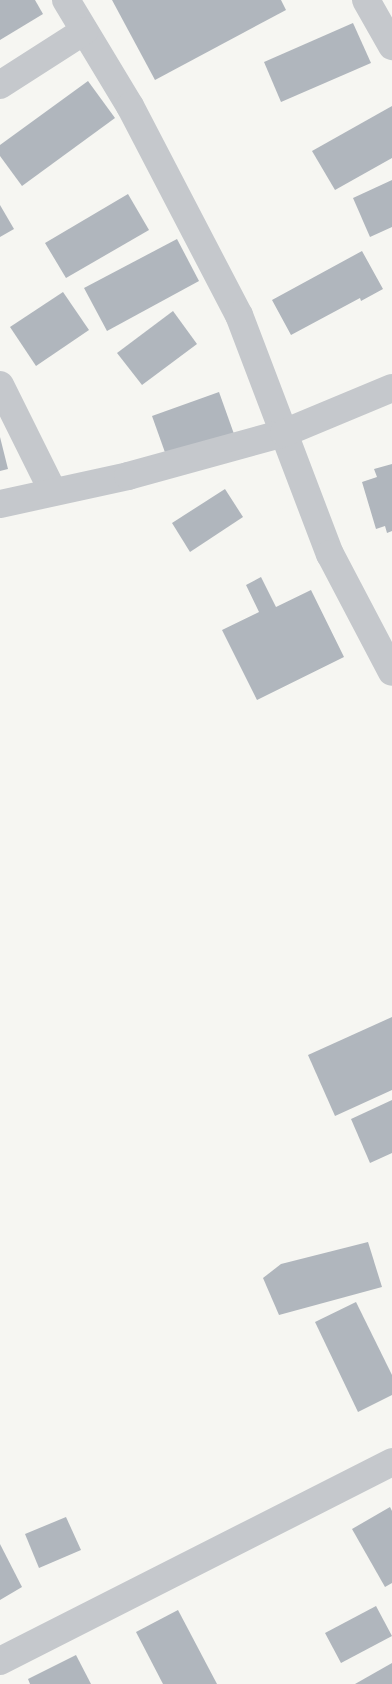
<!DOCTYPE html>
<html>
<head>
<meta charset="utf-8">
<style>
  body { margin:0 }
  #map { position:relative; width:392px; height:1684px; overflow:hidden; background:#f6f6f2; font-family:Figtree,sans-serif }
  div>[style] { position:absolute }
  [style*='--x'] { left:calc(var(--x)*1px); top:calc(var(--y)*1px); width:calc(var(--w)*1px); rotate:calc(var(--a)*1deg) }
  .building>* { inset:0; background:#b0b6bd }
  .street>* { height:28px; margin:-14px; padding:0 14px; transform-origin:14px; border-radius:14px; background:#c5c8cc }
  span { translate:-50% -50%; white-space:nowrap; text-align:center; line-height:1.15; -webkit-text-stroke:5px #fff; paint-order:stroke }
</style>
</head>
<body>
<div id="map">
  <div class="building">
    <i style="clip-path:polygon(0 0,35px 0,43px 14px,0 40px)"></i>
    <i style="clip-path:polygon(112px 0,281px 0,286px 10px,155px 80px)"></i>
    <i style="clip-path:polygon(353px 23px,371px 63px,281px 102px,264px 62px)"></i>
    <i style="clip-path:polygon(88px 81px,115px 118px,22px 186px,0 156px,0 145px)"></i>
    <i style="clip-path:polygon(392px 106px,392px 158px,335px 190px,312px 151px)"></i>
    <i style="clip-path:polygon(392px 180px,392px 227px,370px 237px,353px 198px)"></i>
    <i style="clip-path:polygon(128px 194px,149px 230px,66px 278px,45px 243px)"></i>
    <i style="clip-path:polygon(0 205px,14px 229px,0 237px)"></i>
    <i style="clip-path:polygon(177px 239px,199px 281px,107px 331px,84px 288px)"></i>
    <i style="clip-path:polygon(362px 251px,383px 289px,361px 301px,360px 298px,291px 335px,272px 300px)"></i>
    <i style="clip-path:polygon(63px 292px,89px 330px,36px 366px,10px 327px)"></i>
    <i style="clip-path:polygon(173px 311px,197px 344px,142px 385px,117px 353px)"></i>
    <i style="clip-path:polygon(219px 392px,234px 434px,167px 458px,152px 416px)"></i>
    <i style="clip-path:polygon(0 437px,8px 469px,0 471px)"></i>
    <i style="clip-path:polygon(392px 464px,392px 531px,387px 533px,385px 526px,376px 529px,362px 482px,377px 477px,374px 469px)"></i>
    <i style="clip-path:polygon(225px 489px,243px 517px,190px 552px,172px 523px)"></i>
    <i style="clip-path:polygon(261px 577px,276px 607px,311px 590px,344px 657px,257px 700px,222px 630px,259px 612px,246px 585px)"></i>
    <i style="clip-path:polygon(392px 1017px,392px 1090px,335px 1116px,308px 1055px)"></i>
    <i style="clip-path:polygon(392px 1100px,392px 1153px,370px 1163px,351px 1119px)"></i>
    <i style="clip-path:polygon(368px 1242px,382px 1287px,279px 1315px,263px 1278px,281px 1264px)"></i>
    <i style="clip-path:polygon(356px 1302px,392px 1375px,392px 1395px,358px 1412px,315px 1322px)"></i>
    <i style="clip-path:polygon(390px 1507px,392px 1511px,392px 1583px,385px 1587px,352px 1529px)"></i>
    <i style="clip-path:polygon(66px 1517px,81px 1550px,39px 1568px,25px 1534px)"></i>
    <i style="clip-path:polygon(0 1544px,22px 1587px,0 1600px)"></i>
    <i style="clip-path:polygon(376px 1606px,392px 1636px,341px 1663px,325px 1633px)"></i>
    <i style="clip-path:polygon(178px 1610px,217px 1684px,163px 1684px,136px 1632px)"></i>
    <i style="clip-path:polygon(76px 1655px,91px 1684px,30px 1684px,28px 1679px)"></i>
    <i style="clip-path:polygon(392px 1663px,392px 1684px,355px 1684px)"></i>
  </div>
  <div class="street">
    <i style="--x:66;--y:0;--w:124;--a:58.9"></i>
    <i style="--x:130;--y:106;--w:236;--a:62.5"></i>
    <i style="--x:239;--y:315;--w:256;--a:69.2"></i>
    <i style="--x:330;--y:554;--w:133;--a:62.3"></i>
    <i style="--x:366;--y:0;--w:53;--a:60.5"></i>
    <i style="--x:0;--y:85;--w:100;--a:-32.7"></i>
    <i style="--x:0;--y:385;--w:119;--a:63.6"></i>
    <i style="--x:0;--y:504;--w:131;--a:-12.3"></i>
    <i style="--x:128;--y:476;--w:162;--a:-15.4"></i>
    <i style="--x:284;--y:433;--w:117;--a:-22.6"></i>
    <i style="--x:0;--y:1661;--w:440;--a:-26.9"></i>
  </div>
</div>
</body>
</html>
